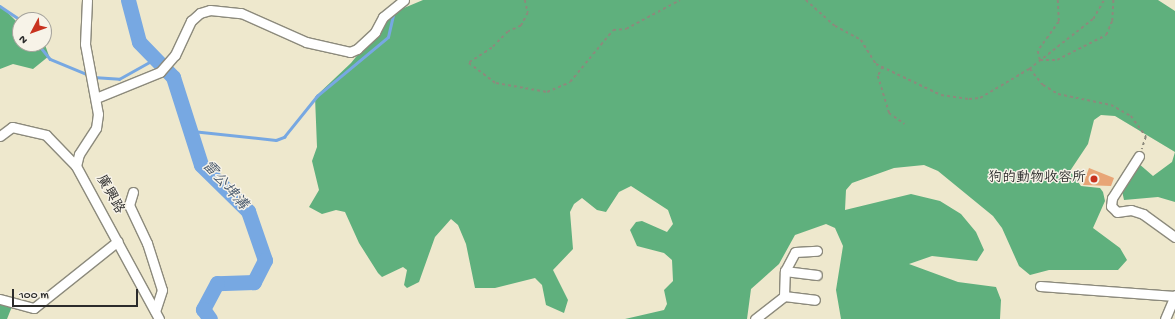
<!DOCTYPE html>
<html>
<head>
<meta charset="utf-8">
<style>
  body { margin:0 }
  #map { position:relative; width:1175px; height:319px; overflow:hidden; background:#eee8cd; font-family:"Gochi Hand","LXGW WenKai TC",sans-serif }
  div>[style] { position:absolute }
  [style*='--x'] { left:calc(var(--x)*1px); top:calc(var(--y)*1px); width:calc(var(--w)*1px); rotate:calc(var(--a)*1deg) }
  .forest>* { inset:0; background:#5fb07d }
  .stream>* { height:2.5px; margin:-1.25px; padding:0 1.25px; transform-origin:1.25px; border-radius:1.25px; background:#77a8e2 }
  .river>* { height:15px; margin:-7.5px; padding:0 7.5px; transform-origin:7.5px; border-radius:7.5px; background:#77a8e2 }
  .building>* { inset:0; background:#e8a576 }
  .path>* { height:1.5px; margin-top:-0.75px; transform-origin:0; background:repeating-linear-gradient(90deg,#8c8a7c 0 3px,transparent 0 6px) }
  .roads { filter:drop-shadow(1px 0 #8c8a7c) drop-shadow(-1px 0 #8c8a7c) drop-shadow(0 1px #8c8a7c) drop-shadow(0 -1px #8c8a7c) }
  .minor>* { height:9px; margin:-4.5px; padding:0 4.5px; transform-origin:4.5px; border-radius:4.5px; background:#fff }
  .dots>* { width:11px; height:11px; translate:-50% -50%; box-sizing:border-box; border:2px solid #f7f3e8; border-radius:50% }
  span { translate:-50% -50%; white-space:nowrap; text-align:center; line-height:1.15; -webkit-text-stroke:3px #f7f3e8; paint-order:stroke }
  .poi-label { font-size:14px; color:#2b2b2b }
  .right { translate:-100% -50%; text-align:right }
  .street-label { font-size:14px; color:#2b2b2b }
  .water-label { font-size:15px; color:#46576b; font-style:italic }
  .north { position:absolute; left:12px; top:12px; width:40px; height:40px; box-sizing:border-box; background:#f7f3e8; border:1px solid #a5a39c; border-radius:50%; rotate:229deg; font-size:11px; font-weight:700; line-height:16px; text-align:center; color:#2b2b2b }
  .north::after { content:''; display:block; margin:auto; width:14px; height:18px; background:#c8321e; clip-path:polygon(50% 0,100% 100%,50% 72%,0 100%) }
  .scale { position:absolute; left:12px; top:289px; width:126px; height:18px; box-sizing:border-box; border:2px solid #2b2b2b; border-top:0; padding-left:5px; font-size:12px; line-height:14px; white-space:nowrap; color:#2b2b2b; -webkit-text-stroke:3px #f7f3e8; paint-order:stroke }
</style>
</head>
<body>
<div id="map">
  <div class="forest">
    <i style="clip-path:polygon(423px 0,1158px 0,1175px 11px,1175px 202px,1158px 197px,1124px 200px,1121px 186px,1138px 163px,1153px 176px,1172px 162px,1175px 152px,1115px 116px,1101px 115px,1094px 120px,1088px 144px,1070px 171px,1081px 186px,1100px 188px,1103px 192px,1105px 201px,1093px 228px,1120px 248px,1127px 260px,1118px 270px,1049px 270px,1030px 275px,1019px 266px,1002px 228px,993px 216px,938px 171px,924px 165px,894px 168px,852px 183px,846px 190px,845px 210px,911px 194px,940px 201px,961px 214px,976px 232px,984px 250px,977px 261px,932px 256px,909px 264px,958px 282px,996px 287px,1001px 300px,1000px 319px,841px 319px,836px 290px,843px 246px,835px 228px,826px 224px,795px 235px,779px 264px,751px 289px,747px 319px,625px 319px,664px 310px,667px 304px,664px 290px,673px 281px,672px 260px,664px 253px,637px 246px,630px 230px,636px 222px,642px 221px,667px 232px,673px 224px,668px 210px,631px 186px,619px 192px,606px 212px,597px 210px,582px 198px,574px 204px,570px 212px,573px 249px,553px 270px,568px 300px,564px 313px,546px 305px,542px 285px,535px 278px,495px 288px,475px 288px,466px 244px,458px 225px,451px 219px,435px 237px,419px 282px,407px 288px,404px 285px,407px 270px,403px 267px,382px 277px,378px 273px,359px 243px,345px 212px,336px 210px,322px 214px,309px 207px,319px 190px,312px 161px,317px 147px,315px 97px,351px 63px,392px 13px)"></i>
    <i style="clip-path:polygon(0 5px,20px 25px,20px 44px,44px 42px,49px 56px,33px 69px,13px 64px,0 69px)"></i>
    <i style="clip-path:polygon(0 295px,13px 304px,7px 319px,0 319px)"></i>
  </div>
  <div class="stream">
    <i style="--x:0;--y:6;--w:25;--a:34"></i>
    <i style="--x:38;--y:44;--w:19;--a:51"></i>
    <i style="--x:50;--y:59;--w:42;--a:22.3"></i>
    <i style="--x:93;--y:77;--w:26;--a:4"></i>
    <i style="--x:119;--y:79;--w:41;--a:-29.1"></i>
    <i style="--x:192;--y:131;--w:84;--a:6.1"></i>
    <i style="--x:276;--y:140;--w:9;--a:-21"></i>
    <i style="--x:284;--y:137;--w:53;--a:-51.2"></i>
    <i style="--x:317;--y:96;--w:92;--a:-39.7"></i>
    <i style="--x:388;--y:37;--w:26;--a:-77"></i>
  </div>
  <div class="river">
    <i style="--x:128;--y:0;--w:43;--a:75.3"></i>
    <i style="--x:139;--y:42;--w:49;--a:45.8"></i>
    <i style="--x:173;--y:77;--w:92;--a:72.3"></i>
    <i style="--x:201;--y:165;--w:66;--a:44.4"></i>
    <i style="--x:248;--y:211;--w:52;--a:70.9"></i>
    <i style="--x:265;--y:260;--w:25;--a:117"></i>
    <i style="--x:254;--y:282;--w:37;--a:178"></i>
    <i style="--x:217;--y:283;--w:30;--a:118"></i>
    <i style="--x:203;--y:309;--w:12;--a:55"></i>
  </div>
  <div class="building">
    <i style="clip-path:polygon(1089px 168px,1114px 178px,1111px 186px,1083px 185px)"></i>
  </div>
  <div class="path">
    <i style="--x:525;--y:0;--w:13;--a:77"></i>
    <i style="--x:528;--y:13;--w:15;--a:118"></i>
    <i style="--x:521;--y:26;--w:14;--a:155"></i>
    <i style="--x:508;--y:32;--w:23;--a:135"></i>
    <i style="--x:492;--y:48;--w:27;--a:147"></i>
    <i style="--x:469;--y:63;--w:34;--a:37"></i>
    <i style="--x:496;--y:83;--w:52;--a:10"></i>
    <i style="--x:547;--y:92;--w:25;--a:-23"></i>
    <i style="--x:570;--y:82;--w:67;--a:-50.4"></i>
    <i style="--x:613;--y:30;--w:13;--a:-4"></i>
    <i style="--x:626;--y:29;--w:61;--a:-28.2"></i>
    <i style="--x:806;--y:0;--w:39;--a:42"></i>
    <i style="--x:835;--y:26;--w:30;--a:28"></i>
    <i style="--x:861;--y:40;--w:28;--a:58"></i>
    <i style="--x:876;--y:64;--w:72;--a:25.5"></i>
    <i style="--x:941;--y:95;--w:28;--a:8"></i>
    <i style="--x:969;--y:99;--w:11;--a:-5"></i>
    <i style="--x:980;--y:98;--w:57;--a:-30.6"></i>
    <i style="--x:1029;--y:69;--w:81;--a:-38"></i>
    <i style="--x:1093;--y:19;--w:22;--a:-60"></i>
    <i style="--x:1058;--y:0;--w:22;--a:87"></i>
    <i style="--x:1059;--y:22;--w:36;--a:126"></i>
    <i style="--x:1038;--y:51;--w:9;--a:77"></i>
    <i style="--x:1040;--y:60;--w:17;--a:0"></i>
    <i style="--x:1057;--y:60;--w:55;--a:-27"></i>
    <i style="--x:1106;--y:35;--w:15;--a:-67"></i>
    <i style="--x:1112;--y:21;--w:21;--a:-87"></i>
    <i style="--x:883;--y:67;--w:10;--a:119"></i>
    <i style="--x:878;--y:76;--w:39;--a:73"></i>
    <i style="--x:889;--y:113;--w:19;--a:35"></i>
    <i style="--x:1030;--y:69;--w:21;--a:51"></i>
    <i style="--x:1043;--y:85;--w:17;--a:31"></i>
    <i style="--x:1058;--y:94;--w:54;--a:11.7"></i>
    <i style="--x:1111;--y:105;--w:23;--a:29"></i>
    <i style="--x:1131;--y:116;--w:26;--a:54"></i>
    <i style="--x:1146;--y:137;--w:13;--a:108"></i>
  </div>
  <div class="roads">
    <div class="minor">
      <i style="--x:87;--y:0;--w:44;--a:92.6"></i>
      <i style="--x:85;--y:44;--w:71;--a:79.5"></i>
      <i style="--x:98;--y:114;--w:14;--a:98"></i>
      <i style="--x:96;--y:128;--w:31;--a:123"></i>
      <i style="--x:79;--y:154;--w:12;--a:104"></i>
      <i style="--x:76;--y:166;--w:174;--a:61.5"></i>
      <i style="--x:96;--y:98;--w:69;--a:-22.1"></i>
      <i style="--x:160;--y:72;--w:23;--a:-49"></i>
      <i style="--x:175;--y:55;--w:38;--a:-65"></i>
      <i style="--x:191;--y:21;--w:12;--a:-42"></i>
      <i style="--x:200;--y:13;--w:10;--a:-17"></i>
      <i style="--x:210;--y:10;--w:31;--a:6"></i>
      <i style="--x:241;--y:13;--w:71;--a:24"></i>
      <i style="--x:306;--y:42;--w:45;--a:12.8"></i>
      <i style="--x:350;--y:52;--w:8;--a:-23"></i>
      <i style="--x:357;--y:49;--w:25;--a:-43"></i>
      <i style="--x:375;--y:32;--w:17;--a:-62"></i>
      <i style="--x:383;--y:17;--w:27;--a:-39"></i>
      <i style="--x:0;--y:136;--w:15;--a:-37"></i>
      <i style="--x:12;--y:127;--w:35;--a:13"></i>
      <i style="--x:46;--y:135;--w:43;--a:45.9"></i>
      <i style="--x:1139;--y:156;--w:50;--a:122.7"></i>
      <i style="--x:1112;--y:198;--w:8;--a:97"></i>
      <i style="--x:1111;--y:206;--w:8;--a:45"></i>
      <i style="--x:1117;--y:212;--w:14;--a:-8"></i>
      <i style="--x:1131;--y:210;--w:13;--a:18"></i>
      <i style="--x:1143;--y:214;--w:39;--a:36"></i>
      <i style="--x:133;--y:192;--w:14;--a:107"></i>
      <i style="--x:129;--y:205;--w:42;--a:64.7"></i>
      <i style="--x:147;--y:243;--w:49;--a:72.3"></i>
      <i style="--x:162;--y:290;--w:22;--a:108"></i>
      <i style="--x:785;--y:271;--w:32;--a:7"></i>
      <i style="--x:1040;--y:286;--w:135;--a:4.2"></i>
      <i style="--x:784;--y:296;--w:31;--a:7"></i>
      <i style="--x:0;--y:299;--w:35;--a:15"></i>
      <i style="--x:34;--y:308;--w:107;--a:-38.6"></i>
      <i style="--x:755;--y:319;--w:37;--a:-38"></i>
      <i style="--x:784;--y:296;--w:25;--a:-88"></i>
      <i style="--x:785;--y:271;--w:21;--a:-62"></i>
      <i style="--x:795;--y:252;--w:22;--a:-3"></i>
      <i style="--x:1165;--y:319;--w:26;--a:-67"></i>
    </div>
  </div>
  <div class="dots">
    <i style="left:1094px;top:179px;background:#c8321e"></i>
  </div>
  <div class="poi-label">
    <span class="right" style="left:1086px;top:179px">狗的動物收容所</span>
  </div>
  <div class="street-label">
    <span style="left:109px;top:195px;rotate:61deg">廣興路</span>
  </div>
  <div class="water-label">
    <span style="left:224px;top:186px;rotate:48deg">雷公埤溝</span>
  </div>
  <div class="north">N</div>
  <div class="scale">100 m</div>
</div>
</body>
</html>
